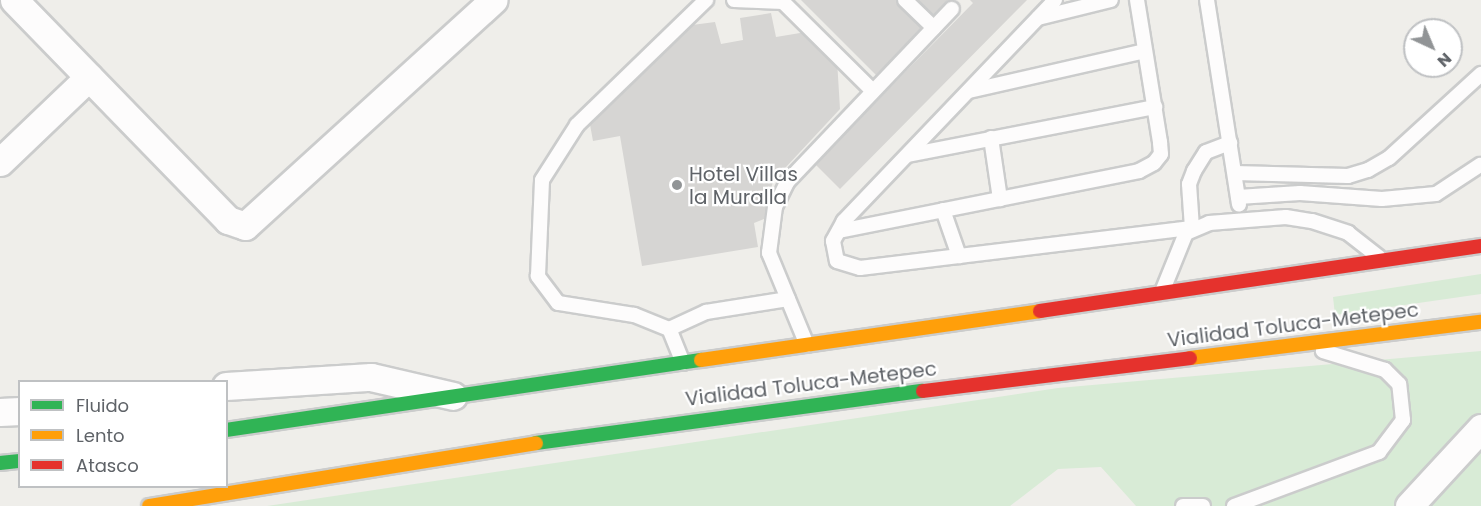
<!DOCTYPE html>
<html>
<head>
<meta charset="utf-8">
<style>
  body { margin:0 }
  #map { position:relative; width:1481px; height:506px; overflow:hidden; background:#efeeea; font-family:Poppins,sans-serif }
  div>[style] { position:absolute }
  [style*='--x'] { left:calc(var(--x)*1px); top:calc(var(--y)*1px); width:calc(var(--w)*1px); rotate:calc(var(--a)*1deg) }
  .green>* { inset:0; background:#d8ebd6 }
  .building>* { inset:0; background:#d6d5d3 }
  .roads { filter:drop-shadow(2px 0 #cbcccc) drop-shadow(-2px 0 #cbcccc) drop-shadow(0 2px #cbcccc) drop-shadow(0 -2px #cbcccc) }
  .lane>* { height:14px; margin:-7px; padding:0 7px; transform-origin:7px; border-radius:7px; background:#fdfcfc }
  .street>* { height:27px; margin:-13.5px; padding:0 13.5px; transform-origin:13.5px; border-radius:13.5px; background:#fdfcfc }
  .fast>* { height:14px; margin:-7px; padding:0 7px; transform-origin:7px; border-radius:7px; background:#30b455 }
  .slow>* { height:14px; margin:-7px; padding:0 7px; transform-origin:7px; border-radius:7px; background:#ff9f0a }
  .jam>* { height:14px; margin:-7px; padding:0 7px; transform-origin:7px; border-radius:7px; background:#e5322d }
  .dots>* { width:16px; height:16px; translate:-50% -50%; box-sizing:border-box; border:3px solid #fff; border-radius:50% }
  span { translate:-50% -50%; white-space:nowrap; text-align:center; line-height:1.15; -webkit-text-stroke:4.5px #fff; paint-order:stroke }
  .poi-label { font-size:20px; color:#5f6368 }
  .left { translate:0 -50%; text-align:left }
  .street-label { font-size:20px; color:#5f6368 }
  .legend { position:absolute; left:18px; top:380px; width:210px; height:108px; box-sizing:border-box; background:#fff; border:2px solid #bfc1c3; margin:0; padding:8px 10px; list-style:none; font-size:18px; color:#5f6368 }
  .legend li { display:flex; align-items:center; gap:12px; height:30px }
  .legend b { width:30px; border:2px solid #bfc1c3 }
  .north { position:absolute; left:1403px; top:18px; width:60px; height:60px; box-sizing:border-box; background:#fff; border:2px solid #bfc1c3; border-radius:50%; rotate:136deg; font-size:16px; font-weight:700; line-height:24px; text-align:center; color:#5f6368 }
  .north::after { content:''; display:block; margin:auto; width:21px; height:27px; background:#919496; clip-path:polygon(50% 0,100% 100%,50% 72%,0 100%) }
</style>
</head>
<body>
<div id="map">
  <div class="green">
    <i style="clip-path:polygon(1481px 274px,1481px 294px,1335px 315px,1333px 297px)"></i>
    <i style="clip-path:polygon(1481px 351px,1481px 506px,1136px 506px,1101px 467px,1058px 469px,1010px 506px,267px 506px,1058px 388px)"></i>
  </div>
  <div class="building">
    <i style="clip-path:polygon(801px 0,901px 0,927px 27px,877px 76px)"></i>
    <i style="clip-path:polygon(917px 0,952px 0,934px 17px)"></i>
    <i style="clip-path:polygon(970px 0,1027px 0,840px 189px,815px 164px,973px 3px)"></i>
    <i style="clip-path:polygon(771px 13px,776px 37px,806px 32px,837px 60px,840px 109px,773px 181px,764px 219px,754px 223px,758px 247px,642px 266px,620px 136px,593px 141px,589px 119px,692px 25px,715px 22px,721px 44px,743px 40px,740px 18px)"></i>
  </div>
  <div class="roads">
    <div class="lane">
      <i style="--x:734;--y:0;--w:49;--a:2.3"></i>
      <i style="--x:783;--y:2;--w:125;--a:44.7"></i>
      <i style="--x:905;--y:0;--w:40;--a:44"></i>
      <i style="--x:1055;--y:0;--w:306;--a:133.7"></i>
      <i style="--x:844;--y:221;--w:23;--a:119"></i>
      <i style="--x:833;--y:241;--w:20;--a:79"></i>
      <i style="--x:837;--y:261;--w:24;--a:17"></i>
      <i style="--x:860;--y:268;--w:334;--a:-6.9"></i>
      <i style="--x:1192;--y:228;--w:44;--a:-93.9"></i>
      <i style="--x:1189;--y:184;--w:14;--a:-69"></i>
      <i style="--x:1194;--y:171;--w:22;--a:-58"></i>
      <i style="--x:1206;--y:152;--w:26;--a:-21"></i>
      <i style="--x:1207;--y:0;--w:207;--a:81.1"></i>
      <i style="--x:1038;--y:18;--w:75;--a:-13.9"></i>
      <i style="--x:969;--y:91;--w:180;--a:-12.8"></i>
      <i style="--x:991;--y:138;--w:62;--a:81.6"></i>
      <i style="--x:908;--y:155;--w:252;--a:-11"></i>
      <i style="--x:1235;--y:173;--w:113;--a:1.5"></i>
      <i style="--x:1348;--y:176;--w:21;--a:-17"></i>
      <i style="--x:1368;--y:170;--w:24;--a:-30"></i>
      <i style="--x:1389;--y:158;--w:125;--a:-42.4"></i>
      <i style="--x:1238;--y:197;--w:62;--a:-3.7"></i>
      <i style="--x:1300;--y:193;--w:82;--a:4.2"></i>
      <i style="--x:1382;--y:199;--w:54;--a:-5.3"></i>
      <i style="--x:1436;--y:194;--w:53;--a:-33.4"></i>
      <i style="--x:943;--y:210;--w:49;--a:70.8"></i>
      <i style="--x:839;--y:231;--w:306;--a:-11.3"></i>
      <i style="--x:1139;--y:171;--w:17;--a:-28"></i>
      <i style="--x:1154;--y:163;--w:11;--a:-52"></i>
      <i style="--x:1161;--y:154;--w:12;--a:-95"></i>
      <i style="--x:1160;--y:142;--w:144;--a:-99.2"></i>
      <i style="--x:1162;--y:292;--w:64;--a:-67.9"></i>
      <i style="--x:1186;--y:233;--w:25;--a:-23"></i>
      <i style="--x:1209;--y:223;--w:77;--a:-4.5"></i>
      <i style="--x:1286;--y:217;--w:26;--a:9"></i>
      <i style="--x:1312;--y:221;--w:38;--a:18"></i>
      <i style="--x:1348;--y:233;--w:39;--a:38"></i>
      <i style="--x:669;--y:329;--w:41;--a:-24.7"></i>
      <i style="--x:706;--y:312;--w:83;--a:-9"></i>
      <i style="--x:807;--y:345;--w:100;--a:-112.4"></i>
      <i style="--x:769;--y:253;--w:46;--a:-82.6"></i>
      <i style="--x:775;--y:207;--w:28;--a:-64"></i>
      <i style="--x:787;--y:182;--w:239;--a:-46.4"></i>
      <i style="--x:683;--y:363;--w:37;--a:-112"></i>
      <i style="--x:669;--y:329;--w:38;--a:-158"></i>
      <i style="--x:634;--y:315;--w:77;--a:-171"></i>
      <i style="--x:558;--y:303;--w:34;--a:-127"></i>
      <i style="--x:538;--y:276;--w:96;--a:-87.6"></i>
      <i style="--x:542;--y:180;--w:65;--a:-57.5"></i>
      <i style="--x:577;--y:125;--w:180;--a:-44.1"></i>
      <i style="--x:1183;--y:506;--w:20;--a:0"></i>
      <i style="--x:1234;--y:506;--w:155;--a:-20.4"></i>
      <i style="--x:1379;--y:452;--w:40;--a:-53"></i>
      <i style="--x:1403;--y:420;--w:36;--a:-96"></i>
      <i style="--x:1399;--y:384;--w:20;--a:-135"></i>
      <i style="--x:1385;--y:370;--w:65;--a:-163"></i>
    </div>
    <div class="street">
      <i style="--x:14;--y:0;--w:307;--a:45.8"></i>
      <i style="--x:228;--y:220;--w:18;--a:19"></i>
      <i style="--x:245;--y:226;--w:336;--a:-42.3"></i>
      <i style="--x:0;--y:162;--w:123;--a:-43.7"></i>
      <i style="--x:226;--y:386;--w:145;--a:-3.6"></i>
      <i style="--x:371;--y:377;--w:84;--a:13"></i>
      <i style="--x:0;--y:412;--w:20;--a:-3"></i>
      <i style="--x:1409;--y:506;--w:106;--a:-47.3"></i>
    </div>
    <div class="fast">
      <i style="--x:226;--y:430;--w:480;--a:-8.4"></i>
      <i style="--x:536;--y:443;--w:390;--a:-7.7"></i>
      <i style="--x:0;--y:463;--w:20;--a:-6"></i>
    </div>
    <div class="slow">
      <i style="--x:1190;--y:358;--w:293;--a:-7.1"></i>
      <i style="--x:701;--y:360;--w:343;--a:-8.2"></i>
      <i style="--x:149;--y:506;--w:392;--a:-9.2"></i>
    </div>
    <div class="jam">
      <i style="--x:1040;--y:311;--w:446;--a:-8.4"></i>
      <i style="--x:923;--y:391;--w:269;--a:-7"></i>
    </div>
  </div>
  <div class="dots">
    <i style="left:677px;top:185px;background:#919496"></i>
  </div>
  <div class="poi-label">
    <span class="left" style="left:689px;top:186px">Hotel Villas<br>la Muralla</span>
  </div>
  <div class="street-label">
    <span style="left:1293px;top:325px;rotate:-7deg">Vialidad Toluca-Metepec</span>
    <span style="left:811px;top:384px;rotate:-7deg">Vialidad Toluca-Metepec</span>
  </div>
  <ul class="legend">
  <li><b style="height:8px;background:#30b455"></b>Fluido</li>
  <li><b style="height:8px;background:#ff9f0a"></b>Lento</li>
  <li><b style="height:8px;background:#e5322d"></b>Atasco</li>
  </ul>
  <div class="north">N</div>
</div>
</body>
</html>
